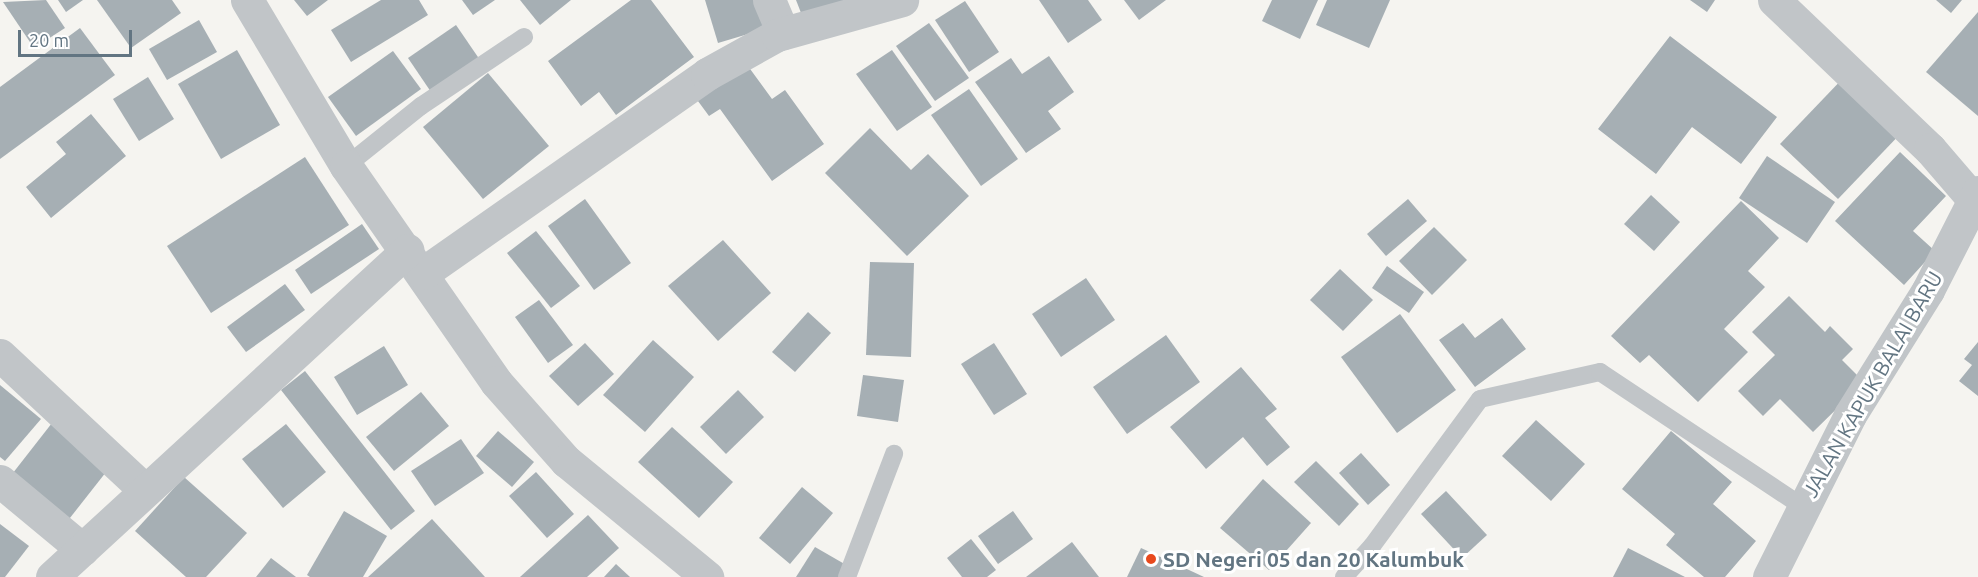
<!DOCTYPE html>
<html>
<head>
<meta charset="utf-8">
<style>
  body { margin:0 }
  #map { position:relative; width:1978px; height:577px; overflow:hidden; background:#f5f4f0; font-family:Ubuntu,sans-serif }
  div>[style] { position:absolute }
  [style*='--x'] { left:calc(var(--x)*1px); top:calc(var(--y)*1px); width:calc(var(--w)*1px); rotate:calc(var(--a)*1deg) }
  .building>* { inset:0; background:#a6afb4 }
  .lane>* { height:18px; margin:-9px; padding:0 9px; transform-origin:9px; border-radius:9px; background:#c1c5c8 }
  .street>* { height:33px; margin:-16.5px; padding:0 16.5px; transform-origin:16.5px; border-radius:16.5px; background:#c1c5c8 }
  .dots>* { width:16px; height:16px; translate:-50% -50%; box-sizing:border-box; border:3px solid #fff; border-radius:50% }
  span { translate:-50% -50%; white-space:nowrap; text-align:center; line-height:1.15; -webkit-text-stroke:6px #fff; paint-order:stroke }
  .street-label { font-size:21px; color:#627582 }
  .poi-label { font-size:21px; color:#627582; font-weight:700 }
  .left { translate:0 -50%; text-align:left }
  .scale { position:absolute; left:18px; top:30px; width:114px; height:27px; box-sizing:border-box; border:3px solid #627582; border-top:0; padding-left:8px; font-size:18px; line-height:21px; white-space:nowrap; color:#627582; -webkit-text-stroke:4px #fff; paint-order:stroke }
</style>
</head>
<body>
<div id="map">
  <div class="building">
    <i style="clip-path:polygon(46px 0,65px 28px,34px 48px,3px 2px)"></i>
    <i style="clip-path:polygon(58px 0,83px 0,66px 12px)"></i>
    <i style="clip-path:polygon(97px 0,172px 0,181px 13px,131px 48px)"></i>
    <i style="clip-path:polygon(294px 0,328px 0,307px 16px)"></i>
    <i style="clip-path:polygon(381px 0,419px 0,428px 15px,351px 62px,331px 30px)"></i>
    <i style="clip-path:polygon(462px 0,495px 0,473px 15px)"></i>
    <i style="clip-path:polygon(520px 0,571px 0,540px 25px)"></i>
    <i style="clip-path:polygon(631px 0,651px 0,694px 57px,616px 115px,599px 92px,581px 106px,548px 61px)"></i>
    <i style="clip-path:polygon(705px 0,757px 0,765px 29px,718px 43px)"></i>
    <i style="clip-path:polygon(796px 0,847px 0,803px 18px)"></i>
    <i style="clip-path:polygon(1039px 0,1088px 0,1102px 20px,1068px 43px)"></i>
    <i style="clip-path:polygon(1124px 0,1166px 0,1139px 20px)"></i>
    <i style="clip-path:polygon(1272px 0,1318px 0,1300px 39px,1262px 21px)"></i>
    <i style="clip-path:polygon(1327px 0,1390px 0,1369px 48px,1316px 25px)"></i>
    <i style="clip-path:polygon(1690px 0,1715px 0,1707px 12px)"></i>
    <i style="clip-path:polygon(1936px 0,1962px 0,1951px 13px)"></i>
    <i style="clip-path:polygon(965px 1px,999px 52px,969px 72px,935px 20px)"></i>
    <i style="clip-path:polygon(1978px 12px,1978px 116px,1926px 72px)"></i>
    <i style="clip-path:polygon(199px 20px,217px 52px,167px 80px,149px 49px)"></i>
    <i style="clip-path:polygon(929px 23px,969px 78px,935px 101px,896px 46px)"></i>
    <i style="clip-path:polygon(456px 25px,480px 60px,431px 92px,408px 58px)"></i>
    <i style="clip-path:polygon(80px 28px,115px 75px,0 159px,0 87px)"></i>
    <i style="clip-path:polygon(1670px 36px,1777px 117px,1741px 164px,1692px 127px,1656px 174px,1598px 129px)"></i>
    <i style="clip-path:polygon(237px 50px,280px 125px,221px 159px,178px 84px)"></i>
    <i style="clip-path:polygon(892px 50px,932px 107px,897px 131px,856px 74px)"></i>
    <i style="clip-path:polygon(393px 51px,421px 89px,356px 136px,328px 97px)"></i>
    <i style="clip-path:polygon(1049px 56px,1074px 92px,1048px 111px,1061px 129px,1026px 153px,975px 82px,1011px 58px,1022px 74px)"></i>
    <i style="clip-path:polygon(745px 62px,772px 99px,785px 90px,824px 144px,772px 181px,720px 109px,709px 116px,695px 97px)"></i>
    <i style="clip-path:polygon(488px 73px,549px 146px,483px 199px,423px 127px)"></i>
    <i style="clip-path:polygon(1847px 74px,1905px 129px,1838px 199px,1780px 144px)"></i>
    <i style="clip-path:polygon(148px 77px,174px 119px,139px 141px,113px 99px)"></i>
    <i style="clip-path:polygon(969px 89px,1018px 159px,981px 186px,931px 115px)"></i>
    <i style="clip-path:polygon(91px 114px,126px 156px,51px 218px,26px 187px,66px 154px,56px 142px)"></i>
    <i style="clip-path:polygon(870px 128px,911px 170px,928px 154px,969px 196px,907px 256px,825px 173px)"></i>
    <i style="clip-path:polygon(1900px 152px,1946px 196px,1913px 231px,1935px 251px,1904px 285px,1835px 221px)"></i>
    <i style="clip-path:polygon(1767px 156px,1835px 202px,1807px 243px,1739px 198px)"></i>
    <i style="clip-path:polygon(305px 157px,349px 225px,211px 313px,167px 246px)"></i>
    <i style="clip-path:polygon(1651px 195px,1680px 222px,1654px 251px,1624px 224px)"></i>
    <i style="clip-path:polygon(585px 199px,631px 263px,594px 290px,548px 226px)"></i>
    <i style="clip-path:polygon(1408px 199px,1427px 221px,1386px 256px,1367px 234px)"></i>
    <i style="clip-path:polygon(1741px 201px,1779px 238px,1748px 271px,1765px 287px,1724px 329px,1748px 352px,1698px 402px,1649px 355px,1640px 363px,1611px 336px)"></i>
    <i style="clip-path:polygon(362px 224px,379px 249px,311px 294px,295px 270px)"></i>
    <i style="clip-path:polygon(1434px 227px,1467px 260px,1432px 295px,1399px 261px)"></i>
    <i style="clip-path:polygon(536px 231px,580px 286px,551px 308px,507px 253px)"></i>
    <i style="clip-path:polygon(723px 240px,771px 293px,718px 341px,668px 286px)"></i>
    <i style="clip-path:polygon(870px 262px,914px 263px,911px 357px,866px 355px)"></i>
    <i style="clip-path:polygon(1387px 266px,1424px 292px,1409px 313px,1372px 288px)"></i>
    <i style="clip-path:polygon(1340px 269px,1373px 300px,1343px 331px,1310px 300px)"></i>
    <i style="clip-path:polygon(1086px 278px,1115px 320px,1061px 357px,1032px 314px)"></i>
    <i style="clip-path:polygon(285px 284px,305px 310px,246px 352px,227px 327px)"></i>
    <i style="clip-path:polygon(1789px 296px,1825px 332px,1830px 326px,1853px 349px,1842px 360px,1864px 382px,1813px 432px,1780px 399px,1763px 416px,1738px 391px,1775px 355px,1752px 332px)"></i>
    <i style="clip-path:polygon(539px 300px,573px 345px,548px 363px,515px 317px)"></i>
    <i style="clip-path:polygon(808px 312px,831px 333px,795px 372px,772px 352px)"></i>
    <i style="clip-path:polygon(1400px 314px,1456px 390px,1397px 433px,1341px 357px)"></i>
    <i style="clip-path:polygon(1502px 318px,1526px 349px,1475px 387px,1439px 340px,1463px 323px,1475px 338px)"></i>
    <i style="clip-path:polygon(1166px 335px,1200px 382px,1127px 434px,1093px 387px)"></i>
    <i style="clip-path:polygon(653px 340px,694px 377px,645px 432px,603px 395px)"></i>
    <i style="clip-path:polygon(1978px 342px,1978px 396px,1959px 381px,1972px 365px,1964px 359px)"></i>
    <i style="clip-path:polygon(585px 343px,614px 374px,578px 406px,549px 376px)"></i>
    <i style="clip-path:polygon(994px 343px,1027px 394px,994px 415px,961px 364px)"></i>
    <i style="clip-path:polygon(384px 346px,408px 385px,357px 415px,334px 377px)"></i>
    <i style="clip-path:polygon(1241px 367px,1277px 409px,1265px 418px,1290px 447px,1267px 466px,1243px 437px,1206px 469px,1170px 427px)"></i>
    <i style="clip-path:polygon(305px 371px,415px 511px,391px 530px,281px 390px)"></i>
    <i style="clip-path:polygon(863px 375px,904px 380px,898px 422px,857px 416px)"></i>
    <i style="clip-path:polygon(0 385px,41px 419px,5px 461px,0 457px)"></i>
    <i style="clip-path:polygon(738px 390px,764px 417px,726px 454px,700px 427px)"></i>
    <i style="clip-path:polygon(421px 392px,449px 426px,394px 471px,366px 437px)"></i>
    <i style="clip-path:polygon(1536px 420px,1585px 464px,1551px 501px,1502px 456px)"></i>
    <i style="clip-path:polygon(52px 423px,110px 467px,66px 523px,9px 478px)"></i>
    <i style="clip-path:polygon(286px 424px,326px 472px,283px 508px,242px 459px)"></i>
    <i style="clip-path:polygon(672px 427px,733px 482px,699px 518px,638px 462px)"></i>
    <i style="clip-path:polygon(498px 431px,534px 462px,512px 487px,476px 456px)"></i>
    <i style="clip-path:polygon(1671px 431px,1732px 482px,1713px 504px,1756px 541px,1725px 577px,1704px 577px,1666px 545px,1675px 534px,1622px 489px)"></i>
    <i style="clip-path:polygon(461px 439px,484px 473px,435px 506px,411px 471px)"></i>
    <i style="clip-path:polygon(1361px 453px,1390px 485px,1368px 505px,1339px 473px)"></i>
    <i style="clip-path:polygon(1316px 461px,1359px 504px,1339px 526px,1294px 482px)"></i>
    <i style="clip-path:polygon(536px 472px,574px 514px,547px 538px,509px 496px)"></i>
    <i style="clip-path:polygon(184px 477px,247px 533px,206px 577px,186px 577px,135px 531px)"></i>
    <i style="clip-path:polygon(1263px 479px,1311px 523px,1269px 570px,1220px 528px)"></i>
    <i style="clip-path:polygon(802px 487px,833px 513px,790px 564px,759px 538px)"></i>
    <i style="clip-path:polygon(1446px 491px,1487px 535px,1462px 558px,1421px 514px)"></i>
    <i style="clip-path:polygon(344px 511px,387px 536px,363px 577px,310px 577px,307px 575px)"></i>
    <i style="clip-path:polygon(1013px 511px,1033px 539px,998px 564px,978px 536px)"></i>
    <i style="clip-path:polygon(588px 515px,619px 548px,587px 577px,520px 577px)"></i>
    <i style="clip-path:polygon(432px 519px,485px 577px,368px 577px)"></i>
    <i style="clip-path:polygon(0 524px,29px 546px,5px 577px,0 577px)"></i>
    <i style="clip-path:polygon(971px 539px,996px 570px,987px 577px,962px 577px,947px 558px)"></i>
    <i style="clip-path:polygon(1072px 542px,1099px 577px,1026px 577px)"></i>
    <i style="clip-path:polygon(815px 547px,848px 566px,841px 577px,796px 577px)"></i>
    <i style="clip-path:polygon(1141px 548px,1189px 570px,1204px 577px,1127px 577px)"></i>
    <i style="clip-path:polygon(1628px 548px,1685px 577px,1613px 577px)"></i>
    <i style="clip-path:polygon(271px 558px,296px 577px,256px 577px)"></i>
    <i style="clip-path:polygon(616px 564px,630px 577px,604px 577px)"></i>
  </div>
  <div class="lane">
    <i style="--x:346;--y:166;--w:96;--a:-38.7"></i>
    <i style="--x:421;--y:106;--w:124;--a:-33.8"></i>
    <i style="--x:847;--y:577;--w:132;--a:-69.1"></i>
    <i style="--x:1344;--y:577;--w:42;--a:-47.9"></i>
    <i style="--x:1372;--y:546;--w:182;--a:-53.7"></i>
    <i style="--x:1480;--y:399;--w:123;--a:-12.7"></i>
    <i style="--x:1600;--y:372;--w:242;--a:33.6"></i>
  </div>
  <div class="street">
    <i style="--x:247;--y:0;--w:193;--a:59.2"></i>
    <i style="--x:346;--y:166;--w:263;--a:55.2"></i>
    <i style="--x:496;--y:382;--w:106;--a:48.5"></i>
    <i style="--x:566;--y:461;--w:183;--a:39.4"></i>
    <i style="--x:769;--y:0;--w:36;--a:67"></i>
    <i style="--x:1774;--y:0;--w:216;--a:43.7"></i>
    <i style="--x:1930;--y:149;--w:66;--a:49.3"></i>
    <i style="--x:423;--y:273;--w:347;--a:-35"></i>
    <i style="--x:707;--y:74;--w:80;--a:-29.1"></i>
    <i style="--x:777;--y:35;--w:130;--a:-15.6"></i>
    <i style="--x:0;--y:355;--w:198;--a:43"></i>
    <i style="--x:0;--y:481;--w:107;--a:39.7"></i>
    <i style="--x:52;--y:577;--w:483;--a:-42.6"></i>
    <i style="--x:1769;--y:577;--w:181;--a:-63.4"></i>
    <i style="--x:1850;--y:415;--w:147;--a:-58"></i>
    <i style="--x:1928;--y:290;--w:110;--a:-63"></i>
  </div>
  <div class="dots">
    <i style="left:1151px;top:559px;background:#e8491d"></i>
  </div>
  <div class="street-label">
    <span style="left:1872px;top:384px;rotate:-60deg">JALAN KAPUK BALAI BARU</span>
  </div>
  <div class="poi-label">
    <span class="left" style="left:1163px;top:559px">SD Negeri 05 dan 20 Kalumbuk</span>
  </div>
  <div class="scale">20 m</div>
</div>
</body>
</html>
